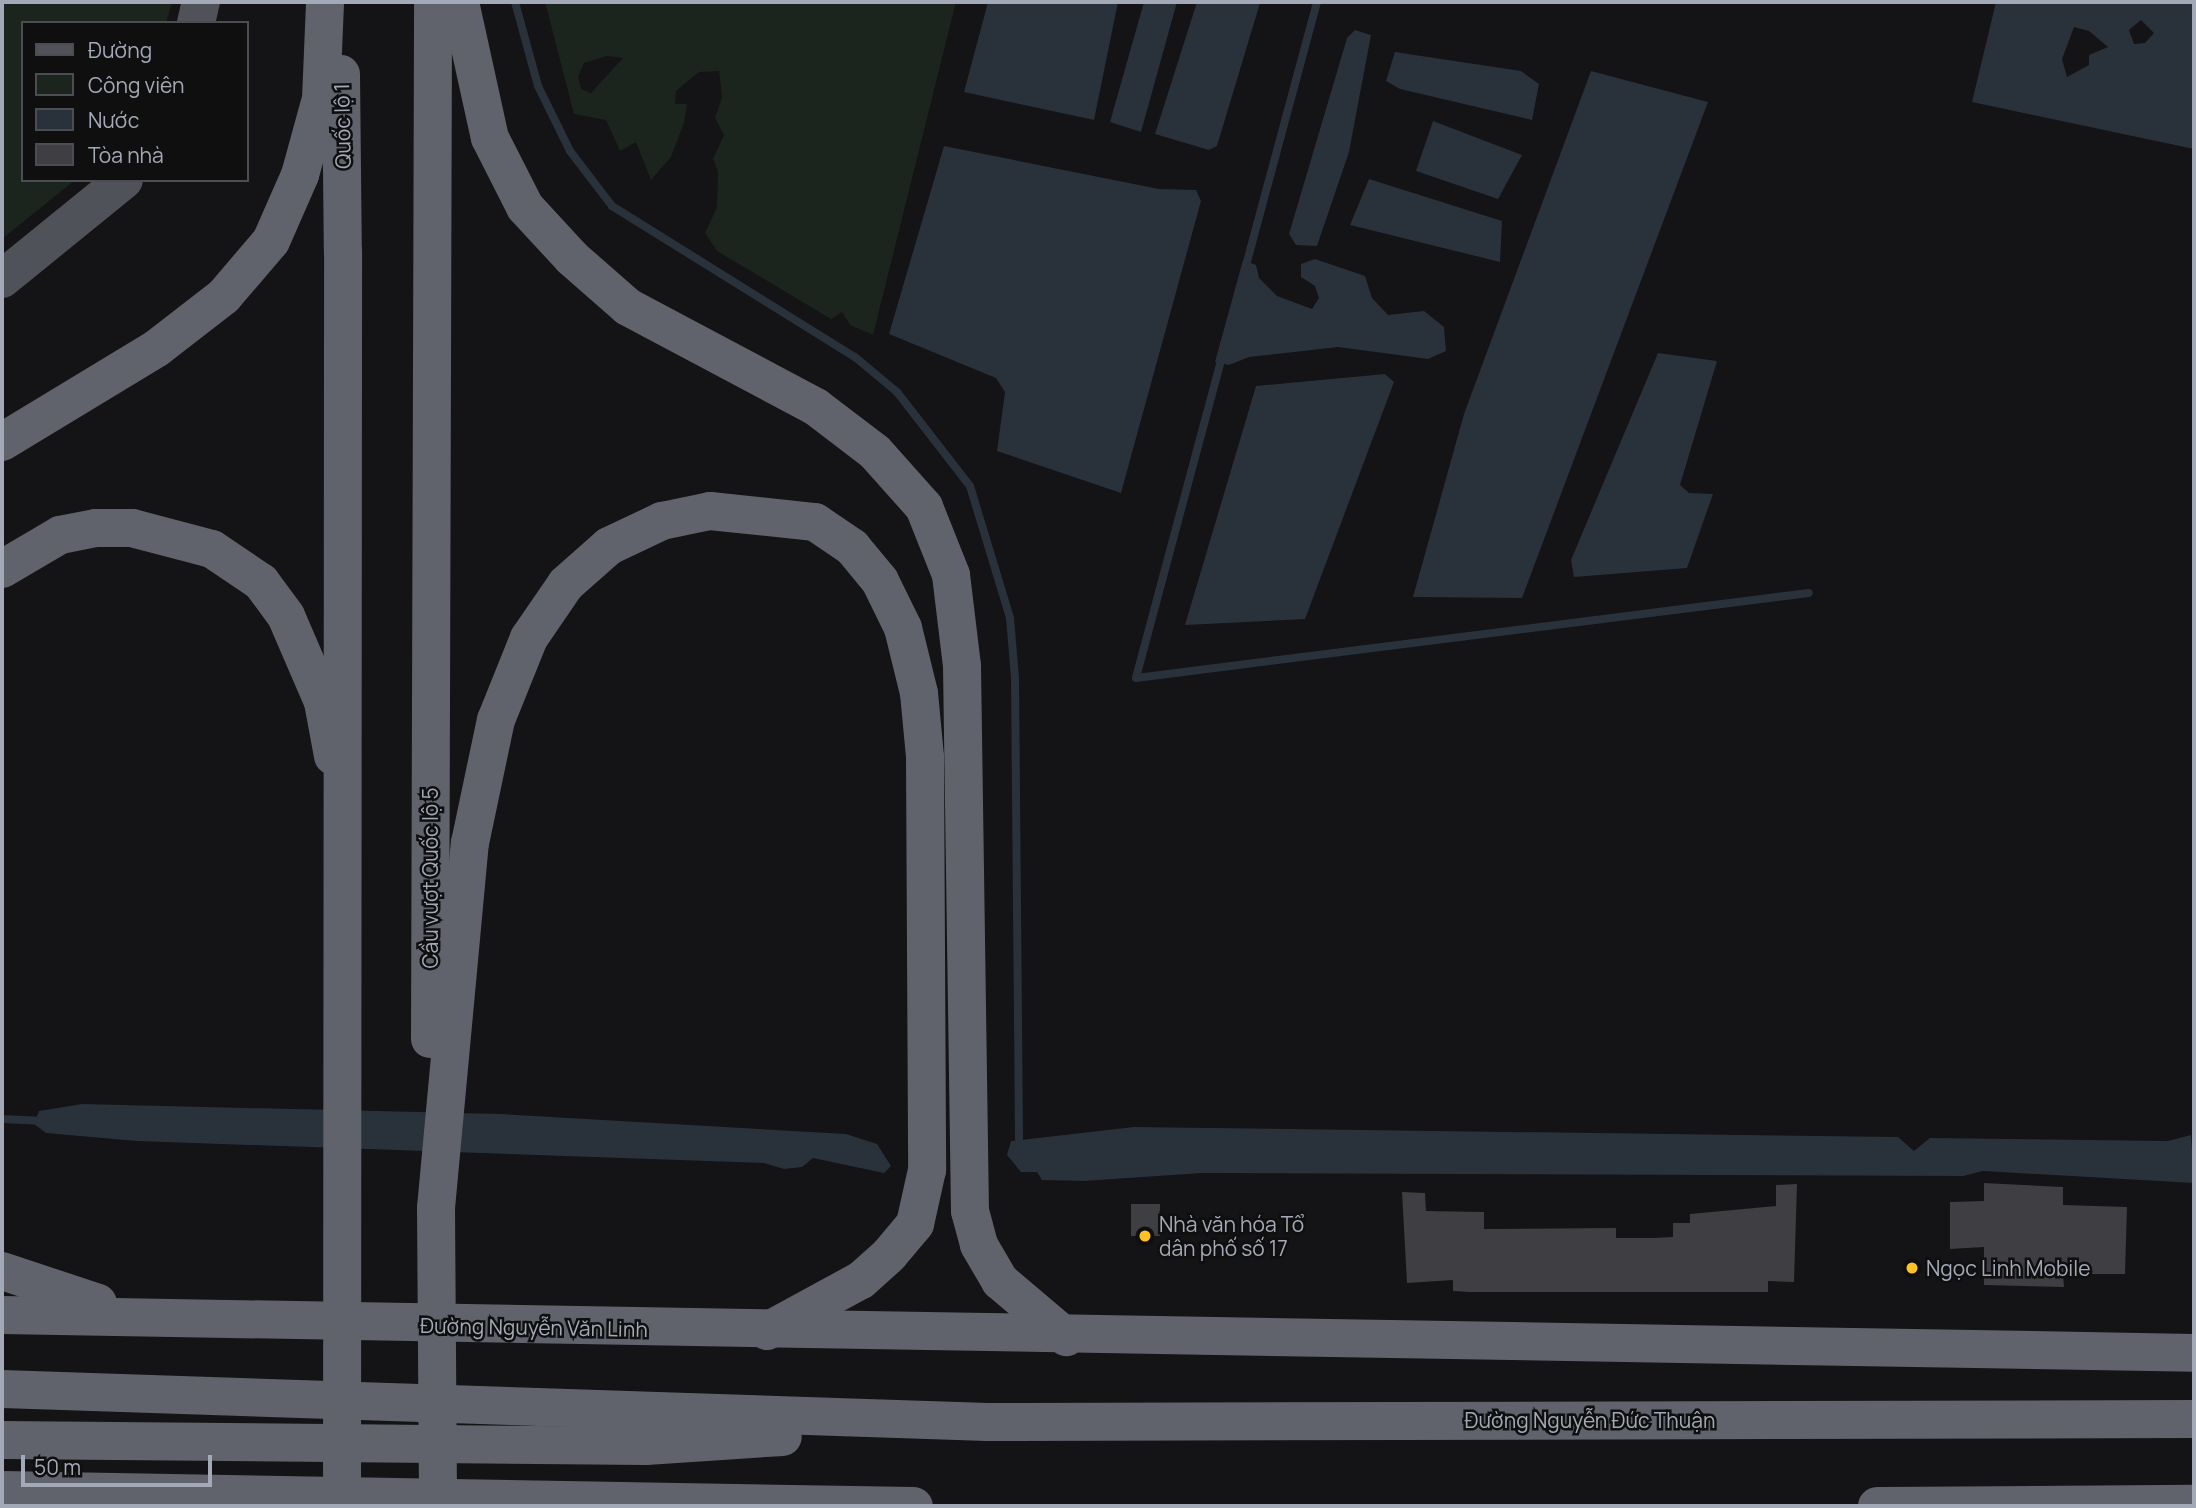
<!DOCTYPE html>
<html>
<head>
<meta charset="utf-8">
<style>
  body { margin:0 }
  #map { position:relative; width:2196px; height:1508px; overflow:hidden; background:#141315; font-family:Manrope,sans-serif }
  div>[style] { position:absolute }
  [style*='--x'] { left:calc(var(--x)*1px); top:calc(var(--y)*1px); width:calc(var(--w)*1px); rotate:calc(var(--a)*1deg) }
  .green>* { inset:0; background:#1b241d }
  .water>* { inset:0; background:#29313a }
  .stream>* { height:8px; margin:-4px; padding:0 4px; transform-origin:4px; border-radius:4px; background:#29313a }
  .building>* { inset:0; background:#3e3e43 }
  .major>* { height:38px; margin:-19px; padding:0 19px; transform-origin:19px; border-radius:19px; background:#50525a }
  .highway>* { height:38px; margin:-19px; padding:0 19px; transform-origin:19px; border-radius:19px; background:#60626c }
  .highway-bridge>* { height:38px; margin:-19px; padding:0 19px; transform-origin:19px; border-radius:19px; background:#60626c }
  .dots>* { width:19px; height:19px; translate:-50% -50%; box-sizing:border-box; border:4px solid #0f0f10; border-radius:50% }
  span { translate:-50% -50%; white-space:nowrap; text-align:center; line-height:1.15; -webkit-text-stroke:5px #0f0f10; paint-order:stroke }
  .street-label { font-size:21px; color:#a4a9b7 }
  .poi-label { font-size:21px; color:#a4a9b7 }
  .left { translate:0 -50%; text-align:left }
  .frame { position:absolute; inset:0; border:4px solid #a4a9b7; pointer-events:none }
  .legend { position:absolute; left:21px; top:21px; width:228px; height:161px; box-sizing:border-box; background:#0f0f10; border:2px solid #4b4d53; margin:0; padding:9px 12px; list-style:none; font-size:21px; color:#a4a9b7 }
  .legend li { display:flex; align-items:center; gap:14px; height:35px }
  .legend b { width:35px; border:2px solid #4b4d53 }
  .scale { position:absolute; left:21px; top:1455px; width:191px; height:32px; box-sizing:border-box; border:4px solid #a4a9b7; border-top:0; padding-left:9px; font-size:21px; line-height:24px; white-space:nowrap; color:#a4a9b7; -webkit-text-stroke:5px #0f0f10; paint-order:stroke }
</style>
</head>
<body>
<div id="map">
  <div class="green">
    <i style="clip-path:polygon(2px 2px,172px 2px,166px 23px,23px 23px,23px 180px,75px 180px,2px 239px)"></i>
    <i style="clip-path:polygon(evenodd,545px 2px,956px 2px,873px 335px,850px 325px,842px 312px,831px 319px,717px 251px,705px 233px,717px 207px,718px 171px,713px 159px,724px 135px,715px 118px,722px 97px,719px 71px,699px 72px,676px 91px,675px 104px,687px 104px,684px 123px,671px 157px,651px 180px,636px 142px,620px 151px,606px 120px,574px 114px,545px 2px,607px 56px,623px 58px,591px 93px,581px 89px,578px 77px,584px 63px,607px 56px)"></i>
  </div>
  <div class="water">
    <i style="clip-path:polygon(988px 2px,1118px 2px,1094px 120px,964px 92px)"></i>
    <i style="clip-path:polygon(1144px 2px,1177px 2px,1141px 132px,1110px 122px)"></i>
    <i style="clip-path:polygon(1197px 2px,1260px 3px,1217px 146px,1209px 150px,1155px 134px)"></i>
    <i style="clip-path:polygon(evenodd,1996px 2px,2194px 2px,2194px 149px,1972px 102px,1996px 2px,2141px 20px,2154px 33px,2145px 43px,2134px 44px,2129px 30px,2141px 20px,1996px 2px,2074px 27px,2089px 31px,2108px 47px,2089px 55px,2089px 65px,2067px 77px,2062px 59px,2074px 27px)"></i>
    <i style="clip-path:polygon(1355px 30px,1371px 35px,1349px 152px,1317px 246px,1296px 245px,1289px 234px,1347px 38px)"></i>
    <i style="clip-path:polygon(1395px 52px,1521px 71px,1539px 84px,1532px 120px,1400px 89px,1386px 81px)"></i>
    <i style="clip-path:polygon(1591px 71px,1708px 102px,1522px 598px,1413px 597px,1464px 414px)"></i>
    <i style="clip-path:polygon(1433px 121px,1522px 155px,1498px 199px,1416px 171px)"></i>
    <i style="clip-path:polygon(944px 146px,1159px 189px,1196px 190px,1201px 201px,1121px 493px,997px 451px,1005px 392px,996px 378px,889px 334px)"></i>
    <i style="clip-path:polygon(1369px 179px,1502px 221px,1500px 262px,1350px 225px)"></i>
    <i style="clip-path:polygon(1315px 259px,1365px 276px,1372px 298px,1388px 315px,1424px 311px,1444px 327px,1446px 351px,1428px 359px,1338px 347px,1249px 357px,1229px 365px,1215px 362px,1243px 260px,1256px 265px,1259px 278px,1277px 296px,1312px 309px,1319px 298px,1315px 286px,1301px 277px,1301px 264px)"></i>
    <i style="clip-path:polygon(1658px 353px,1717px 361px,1680px 485px,1689px 493px,1713px 494px,1687px 568px,1574px 577px,1571px 560px)"></i>
    <i style="clip-path:polygon(1385px 374px,1394px 382px,1305px 619px,1185px 625px,1256px 386px)"></i>
    <i style="clip-path:polygon(82px 1104px,500px 1114px,846px 1134px,877px 1144px,891px 1166px,884px 1173px,813px 1158px,802px 1167px,784px 1169px,764px 1163px,137px 1141px,46px 1133px,34px 1124px,39px 1111px)"></i>
    <i style="clip-path:polygon(1134px 1127px,1898px 1137px,1914px 1151px,1930px 1138px,2168px 1141px,2191px 1135px,2194px 1183px,1983px 1171px,1963px 1176px,1202px 1173px,1084px 1181px,1042px 1180px,1037px 1172px,1021px 1172px,1007px 1155px,1011px 1141px)"></i>
  </div>
  <div class="stream">
    <i style="--x:515;--y:2;--w:87;--a:74.7"></i>
    <i style="--x:538;--y:86;--w:72;--a:63.8"></i>
    <i style="--x:570;--y:151;--w:69;--a:52.6"></i>
    <i style="--x:612;--y:206;--w:286;--a:31.9"></i>
    <i style="--x:855;--y:357;--w:55;--a:39.8"></i>
    <i style="--x:897;--y:392;--w:119;--a:52.2"></i>
    <i style="--x:970;--y:486;--w:138;--a:73.1"></i>
    <i style="--x:1010;--y:618;--w:60;--a:85.2"></i>
    <i style="--x:1015;--y:678;--w:467;--a:89.5"></i>
    <i style="--x:1245;--y:269;--w:277;--a:-74.9"></i>
    <i style="--x:1223;--y:353;--w:336;--a:105"></i>
    <i style="--x:1136;--y:678;--w:678;--a:-7.2"></i>
    <i style="--x:2;--y:1119;--w:43;--a:2.7"></i>
  </div>
  <div class="building">
    <i style="clip-path:polygon(1984px 1183px,2063px 1187px,2063px 1205px,2127px 1207px,2125px 1274px,2063px 1274px,2064px 1287px,1984px 1285px,1984px 1247px,1950px 1249px,1950px 1202px,1984px 1201px)"></i>
    <i style="clip-path:polygon(1797px 1184px,1794px 1282px,1768px 1281px,1768px 1292px,1470px 1292px,1453px 1291px,1453px 1280px,1407px 1283px,1402px 1192px,1425px 1193px,1426px 1211px,1484px 1212px,1484px 1229px,1616px 1228px,1616px 1238px,1653px 1238px,1673px 1237px,1673px 1223px,1690px 1223px,1690px 1214px,1776px 1206px,1776px 1185px)"></i>
    <i style="clip-path:polygon(1131px 1204px,1160px 1204px,1160px 1236px,1131px 1236px)"></i>
  </div>
  <div class="major">
    <i style="--x:196;--y:23;--w:22;--a:-77"></i>
    <i style="--x:2;--y:279;--w:157;--a:-39.1"></i>
  </div>
  <div class="highway">
    <i style="--x:460;--y:2;--w:139;--a:77.6"></i>
    <i style="--x:490;--y:138;--w:77;--a:63.1"></i>
    <i style="--x:525;--y:207;--w:69;--a:47.3"></i>
    <i style="--x:572;--y:258;--w:74;--a:41.2"></i>
    <i style="--x:628;--y:307;--w:213;--a:28"></i>
    <i style="--x:816;--y:407;--w:74;--a:37.3"></i>
    <i style="--x:875;--y:452;--w:74;--a:48.3"></i>
    <i style="--x:924;--y:507;--w:73;--a:68.3"></i>
    <i style="--x:951;--y:575;--w:92;--a:83.1"></i>
    <i style="--x:962;--y:666;--w:545;--a:89.16"></i>
    <i style="--x:970;--y:1211;--w:35;--a:75"></i>
    <i style="--x:979;--y:1245;--w:42;--a:59.7"></i>
    <i style="--x:1000;--y:1281;--w:87;--a:40.3"></i>
    <i style="--x:341;--y:74;--w:177;--a:89.4"></i>
    <i style="--x:2;--y:442;--w:181;--a:-31.2"></i>
    <i style="--x:157;--y:348;--w:85;--a:-37.8"></i>
    <i style="--x:224;--y:296;--w:72;--a:-49.5"></i>
    <i style="--x:271;--y:241;--w:72;--a:-66.3"></i>
    <i style="--x:300;--y:175;--w:79;--a:-74.6"></i>
    <i style="--x:321;--y:99;--w:97;--a:-87.6"></i>
    <i style="--x:2;--y:569;--w:67;--a:-30.4"></i>
    <i style="--x:60;--y:535;--w:37;--a:-11"></i>
    <i style="--x:96;--y:528;--w:36;--a:0"></i>
    <i style="--x:132;--y:528;--w:83;--a:14.7"></i>
    <i style="--x:212;--y:549;--w:59;--a:34"></i>
    <i style="--x:261;--y:582;--w:42;--a:53.7"></i>
    <i style="--x:286;--y:616;--w:94;--a:66.7"></i>
    <i style="--x:323;--y:702;--w:55;--a:79.5"></i>
    <i style="--x:430;--y:1039;--w:1037;--a:-89.83"></i>
    <i style="--x:436;--y:1208;--w:367;--a:-84.7"></i>
    <i style="--x:470;--y:843;--w:126;--a:-78.1"></i>
    <i style="--x:496;--y:720;--w:88;--a:-68.1"></i>
    <i style="--x:529;--y:638;--w:65;--a:-55.6"></i>
    <i style="--x:566;--y:584;--w:57;--a:-41.5"></i>
    <i style="--x:609;--y:546;--w:59;--a:-25.3"></i>
    <i style="--x:662;--y:521;--w:49;--a:-11.8"></i>
    <i style="--x:710;--y:511;--w:106;--a:6"></i>
    <i style="--x:815;--y:522;--w:45;--a:34"></i>
    <i style="--x:852;--y:547;--w:44;--a:50.5"></i>
    <i style="--x:880;--y:581;--w:52;--a:63.9"></i>
    <i style="--x:903;--y:628;--w:67;--a:76.2"></i>
    <i style="--x:919;--y:693;--w:64;--a:84.6"></i>
    <i style="--x:925;--y:757;--w:413;--a:89.7"></i>
    <i style="--x:927;--y:1170;--w:55;--a:102.5"></i>
    <i style="--x:915;--y:1224;--w:40;--a:130"></i>
    <i style="--x:889;--y:1255;--w:38;--a:138"></i>
    <i style="--x:861;--y:1280;--w:107;--a:151.5"></i>
    <i style="--x:2;--y:1271;--w:101;--a:18.4"></i>
    <i style="--x:2;--y:1315;--w:2192;--a:0.99"></i>
    <i style="--x:2;--y:1389;--w:986;--a:1.92"></i>
    <i style="--x:987;--y:1422;--w:1207;--a:-0.14"></i>
    <i style="--x:2;--y:1440;--w:644;--a:0.53"></i>
    <i style="--x:646;--y:1446;--w:137;--a:-3.8"></i>
    <i style="--x:2;--y:1490;--w:912;--a:1.01"></i>
    <i style="--x:1877;--y:1506;--w:317;--a:-0.4"></i>
  </div>
  <div class="highway-bridge">
    <i style="--x:436;--y:1208;--w:298;--a:89.6"></i>
    <i style="--x:342;--y:1506;--w:1255;--a:-89.95"></i>
  </div>
  <div class="dots">
    <i style="left:1145px;top:1236px;background:#fec323"></i>
    <i style="left:1912px;top:1268px;background:#fec323"></i>
  </div>
  <div class="street-label">
    <span style="left:342px;top:126px;rotate:-91deg">Quốc lộ 1</span>
    <span style="left:430px;top:878px;rotate:-90deg">Cầu vượt Quốc lộ 5</span>
    <span style="left:534px;top:1327px;rotate:1deg">Đường Nguyễn Văn Linh</span>
    <span style="left:1590px;top:1420px">Đường Nguyễn Đức Thuận</span>
  </div>
  <div class="poi-label">
    <span class="left" style="left:1159px;top:1236px">Nhà văn hóa Tổ<br>dân phố số 17</span>
    <span class="left" style="left:1926px;top:1268px">Ngọc Linh Mobile</span>
  </div>
  <div class="frame"></div>
  <ul class="legend">
  <li><b style="height:9px;background:#50525a"></b>Đường</li>
  <li><b style="height:19px;background:#1b241d"></b>Công viên</li>
  <li><b style="height:19px;background:#29313a"></b>Nước</li>
  <li><b style="height:19px;background:#3e3e43"></b>Tòa nhà</li>
  </ul>
  <div class="scale">50 m</div>
</div>
</body>
</html>
